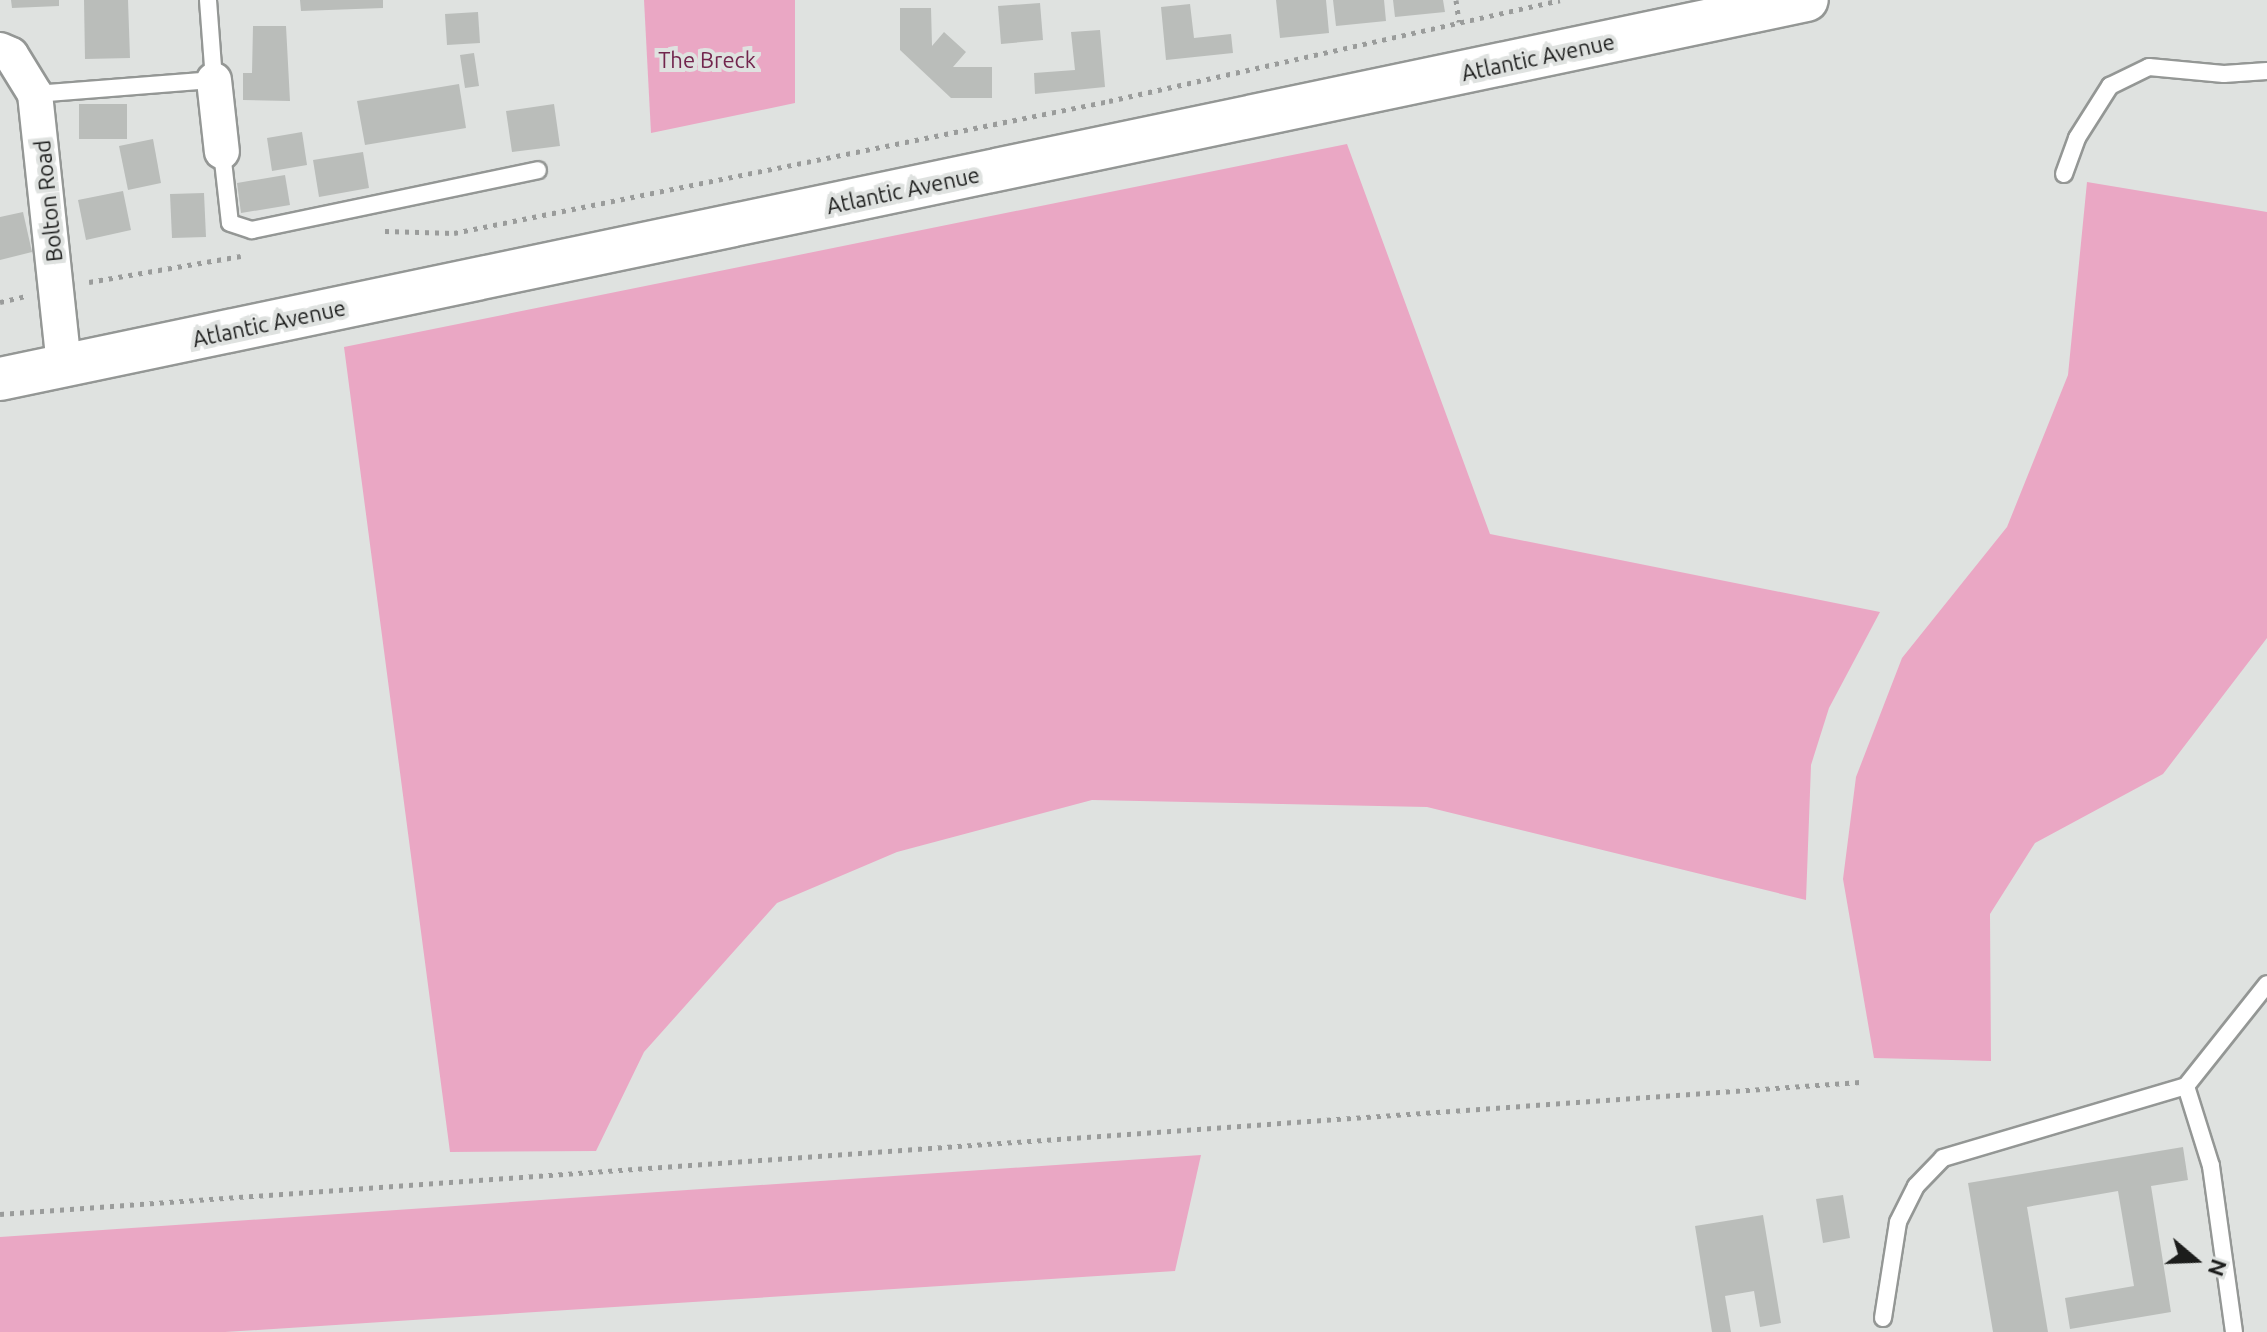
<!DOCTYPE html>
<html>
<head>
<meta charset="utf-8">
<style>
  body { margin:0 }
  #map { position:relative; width:2267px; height:1332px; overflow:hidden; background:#dfe2e0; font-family:Ubuntu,sans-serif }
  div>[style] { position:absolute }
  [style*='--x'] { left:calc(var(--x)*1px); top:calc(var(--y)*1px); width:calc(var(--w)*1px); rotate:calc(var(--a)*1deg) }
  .green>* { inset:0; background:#eaa7c4 }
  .building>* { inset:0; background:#babdba }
  .path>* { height:5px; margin-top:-2.5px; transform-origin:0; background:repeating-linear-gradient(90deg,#9a9c9b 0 4px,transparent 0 10px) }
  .roads { filter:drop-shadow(2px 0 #949795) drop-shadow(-2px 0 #949795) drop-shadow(0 2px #949795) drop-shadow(0 -2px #949795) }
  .service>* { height:16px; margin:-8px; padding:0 8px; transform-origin:8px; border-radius:8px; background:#fff }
  .minor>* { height:34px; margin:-17px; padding:0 17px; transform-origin:17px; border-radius:17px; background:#fff }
  .tertiary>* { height:42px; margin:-21px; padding:0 21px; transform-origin:21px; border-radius:21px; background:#fff }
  span { translate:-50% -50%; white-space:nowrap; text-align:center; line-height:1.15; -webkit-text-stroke:8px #dfe2e0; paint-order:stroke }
  .street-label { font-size:22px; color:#1c1d1c }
  .park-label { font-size:22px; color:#72254d }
  .north { position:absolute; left:2155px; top:1220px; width:80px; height:80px; -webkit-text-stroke:6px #dfe2e0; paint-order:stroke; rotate:109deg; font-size:22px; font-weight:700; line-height:32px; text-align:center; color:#1c1d1c }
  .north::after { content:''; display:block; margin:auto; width:28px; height:36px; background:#1c1d1c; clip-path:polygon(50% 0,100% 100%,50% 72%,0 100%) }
</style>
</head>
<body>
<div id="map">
  <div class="green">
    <i style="clip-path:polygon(644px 0,795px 0,795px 103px,651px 133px)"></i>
    <i style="clip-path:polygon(1347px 144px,1490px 534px,1880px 612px,1829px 708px,1811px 765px,1806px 900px,1427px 807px,1092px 800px,897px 852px,777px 903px,644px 1052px,596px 1151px,450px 1152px,344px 347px)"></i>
    <i style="clip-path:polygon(2087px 182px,2267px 212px,2267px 638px,2163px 774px,2035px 843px,1990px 914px,1991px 1061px,1874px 1058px,1843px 879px,1856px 777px,1902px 658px,2007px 527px,2068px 375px)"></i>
    <i style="clip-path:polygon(1201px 1155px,1175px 1271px,225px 1332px,0 1332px,0 1237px)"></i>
  </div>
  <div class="building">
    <i style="clip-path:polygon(11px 0,59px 0,59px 6px,12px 8px)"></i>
    <i style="clip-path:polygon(84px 0,128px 0,130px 58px,85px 59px)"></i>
    <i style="clip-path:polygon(300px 0,383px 0,383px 8px,301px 11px)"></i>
    <i style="clip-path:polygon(1276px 0,1326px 0,1329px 33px,1280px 38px)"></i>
    <i style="clip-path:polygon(1333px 0,1384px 0,1386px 21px,1336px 26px)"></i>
    <i style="clip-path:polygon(1393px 0,1443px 0,1445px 12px,1395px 17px)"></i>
    <i style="clip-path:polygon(1040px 3px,1043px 40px,1001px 44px,998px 6px)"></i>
    <i style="clip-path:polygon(1190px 4px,1194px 38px,1231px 34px,1233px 53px,1166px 60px,1161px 7px)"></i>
    <i style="clip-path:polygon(900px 8px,931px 8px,932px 46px,944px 32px,966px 52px,953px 67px,992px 67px,992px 98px,951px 98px,900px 50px)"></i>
    <i style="clip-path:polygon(478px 12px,480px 43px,447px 45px,445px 14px)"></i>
    <i style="clip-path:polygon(253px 26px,286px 26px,290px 101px,243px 100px,243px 73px,252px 73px)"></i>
    <i style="clip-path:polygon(1100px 30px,1105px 87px,1035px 94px,1034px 73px,1075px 70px,1071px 32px)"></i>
    <i style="clip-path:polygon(474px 53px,479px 86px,465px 88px,460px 55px)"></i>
    <i style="clip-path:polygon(459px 84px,466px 128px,365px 145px,357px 101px)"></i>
    <i style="clip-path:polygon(79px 104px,127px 104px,127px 139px,79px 139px)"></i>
    <i style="clip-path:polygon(554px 104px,560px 146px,512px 152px,506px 111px)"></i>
    <i style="clip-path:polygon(302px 132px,307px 165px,272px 171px,267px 138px)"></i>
    <i style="clip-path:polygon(153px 139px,161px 183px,128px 190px,119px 146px)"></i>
    <i style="clip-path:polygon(363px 152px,369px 188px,319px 197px,313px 160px)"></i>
    <i style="clip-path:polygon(285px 175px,290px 205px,241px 213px,237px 183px)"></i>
    <i style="clip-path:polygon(123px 191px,131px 230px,86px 240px,78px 200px)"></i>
    <i style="clip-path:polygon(204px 193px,206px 237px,172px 238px,170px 194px)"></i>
    <i style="clip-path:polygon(23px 212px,32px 252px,0 260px,0 217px)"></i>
    <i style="clip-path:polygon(2183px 1147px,2188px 1180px,2151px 1186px,2171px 1312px,2070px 1329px,2065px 1298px,2134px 1286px,2118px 1191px,2027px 1207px,2048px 1332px,1993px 1332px,1968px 1183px)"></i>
    <i style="clip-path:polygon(1843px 1195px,1850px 1238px,1823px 1243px,1816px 1199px)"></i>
    <i style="clip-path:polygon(1763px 1215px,1781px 1323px,1760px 1327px,1754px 1291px,1725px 1296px,1731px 1332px,1712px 1332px,1695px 1226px)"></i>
  </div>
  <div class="path">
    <i style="--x:1456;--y:0;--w:22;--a:82"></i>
    <i style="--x:385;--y:231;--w:69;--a:1.7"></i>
    <i style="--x:454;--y:233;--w:668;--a:-11.39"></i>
    <i style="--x:1109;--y:101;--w:462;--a:-12.6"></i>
    <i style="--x:89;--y:282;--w:154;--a:-9.7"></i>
    <i style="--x:0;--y:302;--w:26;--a:-13"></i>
    <i style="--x:0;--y:1214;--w:1865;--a:-4.06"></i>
  </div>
  <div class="roads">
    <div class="service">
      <i style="--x:35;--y:94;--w:180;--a:-4.5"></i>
      <i style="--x:214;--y:80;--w:80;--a:-94.3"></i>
      <i style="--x:222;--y:152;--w:71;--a:83.6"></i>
      <i style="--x:230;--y:223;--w:23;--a:18"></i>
      <i style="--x:252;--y:230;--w:292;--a:-11.8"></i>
      <i style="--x:2064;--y:174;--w:38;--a:-70"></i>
      <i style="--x:2077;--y:138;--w:62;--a:-57.6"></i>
      <i style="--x:2110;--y:86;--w:43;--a:-26"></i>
      <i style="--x:2149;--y:67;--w:75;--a:5.3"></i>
      <i style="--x:2224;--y:74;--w:43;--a:-4"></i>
      <i style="--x:1883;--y:1318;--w:97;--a:-81.1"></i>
      <i style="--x:1898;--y:1222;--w:40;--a:-63.4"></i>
      <i style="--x:1916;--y:1186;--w:39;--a:-46"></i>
      <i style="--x:1943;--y:1158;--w:253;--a:-16.5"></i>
      <i style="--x:2234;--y:1332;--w:168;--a:-97.9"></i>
      <i style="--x:2211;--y:1166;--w:84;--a:-107.4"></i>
      <i style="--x:2186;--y:1086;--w:130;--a:-51.5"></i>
    </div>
    <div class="minor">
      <i style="--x:0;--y:50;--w:12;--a:24"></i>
      <i style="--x:11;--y:55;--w:46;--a:58.4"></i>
      <i style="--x:35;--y:94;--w:274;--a:83.9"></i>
      <i style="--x:214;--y:80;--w:72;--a:83.7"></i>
    </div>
    <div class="tertiary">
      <i style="--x:0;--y:379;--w:1846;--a:-11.85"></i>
    </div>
  </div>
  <div class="street-label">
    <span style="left:1538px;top:57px;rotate:-12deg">Atlantic Avenue</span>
    <span style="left:903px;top:190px;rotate:-12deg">Atlantic Avenue</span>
    <span style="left:48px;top:201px;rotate:-96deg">Bolton Road</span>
    <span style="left:269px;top:323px;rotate:-12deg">Atlantic Avenue</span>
  </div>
  <div class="park-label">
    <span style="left:707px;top:60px">The Breck</span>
  </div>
  <div class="north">N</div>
</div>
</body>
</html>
